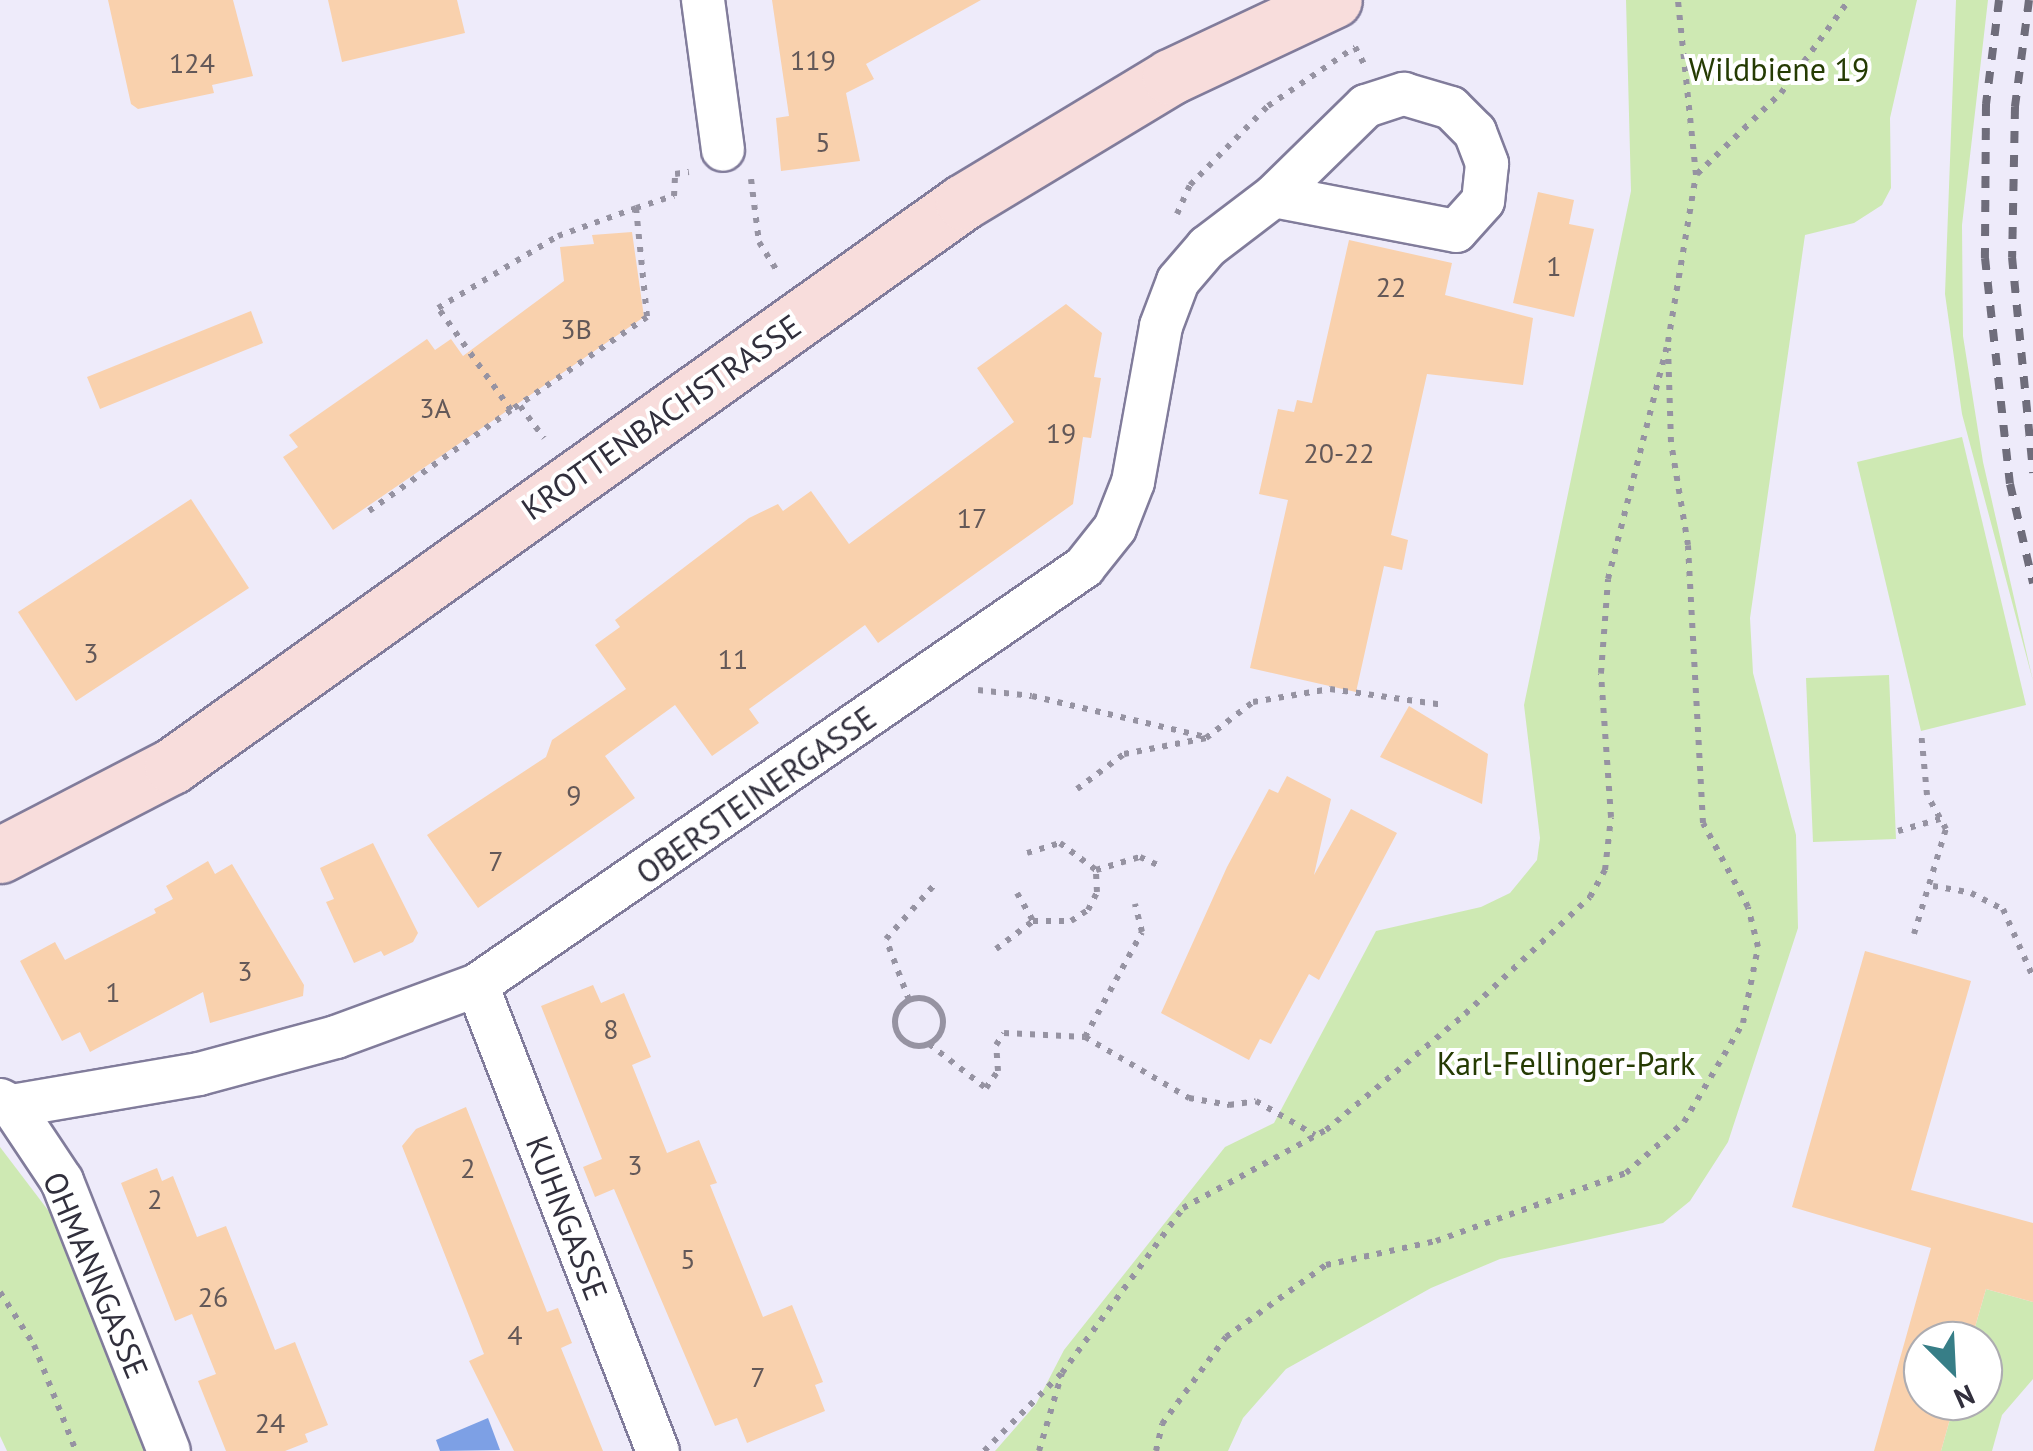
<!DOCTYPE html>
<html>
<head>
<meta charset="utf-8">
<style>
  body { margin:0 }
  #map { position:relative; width:2033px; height:1451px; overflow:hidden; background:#eeebfa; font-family:"PT Sans",sans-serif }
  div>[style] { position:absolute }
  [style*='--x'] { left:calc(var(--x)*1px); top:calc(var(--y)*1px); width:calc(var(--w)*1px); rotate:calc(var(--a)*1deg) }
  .green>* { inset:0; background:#cee9b3 }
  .water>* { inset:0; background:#7da0e5 }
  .building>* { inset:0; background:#f9d1ad }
  .path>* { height:6px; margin-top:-3px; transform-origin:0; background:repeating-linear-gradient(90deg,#9693a2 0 5px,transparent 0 13px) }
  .path>.ring { margin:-3px; padding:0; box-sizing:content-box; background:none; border:6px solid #9693a2; border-radius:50% }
  .roads { filter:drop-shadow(2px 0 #817c9b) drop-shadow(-2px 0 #817c9b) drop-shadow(0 2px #817c9b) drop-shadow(0 -2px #817c9b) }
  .minor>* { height:42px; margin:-21px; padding:0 21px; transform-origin:21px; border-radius:21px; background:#fff }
  .secondary>* { height:55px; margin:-27.5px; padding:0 27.5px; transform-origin:27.5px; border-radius:27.5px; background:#f8dddc }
  .rail>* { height:8px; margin-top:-4px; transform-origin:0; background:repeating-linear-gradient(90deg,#6f6d7b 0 12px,transparent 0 24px) }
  span { translate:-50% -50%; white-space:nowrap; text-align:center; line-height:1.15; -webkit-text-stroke:8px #fff; paint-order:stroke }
  .number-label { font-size:28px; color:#635858 }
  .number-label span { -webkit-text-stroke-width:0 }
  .park-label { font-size:32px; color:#253b03 }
  .street-label { font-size:32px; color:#312f3c }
  .north { position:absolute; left:1903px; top:1321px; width:100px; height:100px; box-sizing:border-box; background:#fff; border:2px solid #adacb1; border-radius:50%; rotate:156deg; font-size:28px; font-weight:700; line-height:40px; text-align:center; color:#312f3c }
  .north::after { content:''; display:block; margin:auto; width:35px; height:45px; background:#377e87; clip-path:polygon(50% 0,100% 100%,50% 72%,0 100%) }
</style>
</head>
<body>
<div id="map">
  <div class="green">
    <i style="clip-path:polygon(1626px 0,1917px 0,1890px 118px,1891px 188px,1882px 205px,1854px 223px,1805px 235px,1750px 618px,1753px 673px,1796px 835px,1798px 928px,1728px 1142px,1690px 1201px,1663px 1223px,1500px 1259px,1431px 1288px,1286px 1369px,1243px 1418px,1228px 1451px,995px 1451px,1036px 1404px,1064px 1350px,1225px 1147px,1274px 1123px,1376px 931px,1481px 907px,1510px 893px,1537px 860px,1540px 838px,1524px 705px,1631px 191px)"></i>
    <i style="clip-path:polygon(1956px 0,1988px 0,1962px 225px,1963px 336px,1983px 462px,2033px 681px,1962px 414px,1945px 294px)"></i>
    <i style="clip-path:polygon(1962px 437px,2026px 705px,1921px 731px,1857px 462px)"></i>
    <i style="clip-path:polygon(1889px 675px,1896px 839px,1813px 842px,1806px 678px)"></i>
    <i style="clip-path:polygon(0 1147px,57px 1222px,148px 1451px,7px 1451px,0 1436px)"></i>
    <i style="clip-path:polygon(1986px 1289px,2033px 1302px,2033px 1379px,2002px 1415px,1992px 1451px,1941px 1451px,1955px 1401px,1983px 1401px,1983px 1341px,1971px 1341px)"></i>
  </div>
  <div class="water">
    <i style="clip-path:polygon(488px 1418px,500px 1450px,440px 1451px,436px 1440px)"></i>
  </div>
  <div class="building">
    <i style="clip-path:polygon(108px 0,233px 0,253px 76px,212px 85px,214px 93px,138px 109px,131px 104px)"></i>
    <i style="clip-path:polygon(328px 0,457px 0,465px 33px,342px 62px)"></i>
    <i style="clip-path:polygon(772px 0,981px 0,866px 64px,874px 79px,846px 93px,860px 161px,781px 171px,776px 118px,789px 116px)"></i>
    <i style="clip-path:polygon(1538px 192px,1574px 200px,1569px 224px,1594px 229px,1574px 317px,1513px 303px)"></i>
    <i style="clip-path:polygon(632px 232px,644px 317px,333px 530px,283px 457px,298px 447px,289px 435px,427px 339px,435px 350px,451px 339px,463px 356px,564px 281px,560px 247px,594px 244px,592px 235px)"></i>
    <i style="clip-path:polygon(1349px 240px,1452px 263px,1445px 295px,1533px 318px,1523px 385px,1427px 374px,1391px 535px,1408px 540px,1402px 570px,1384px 566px,1356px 692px,1250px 668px,1288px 500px,1259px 494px,1278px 409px,1294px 412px,1297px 400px,1312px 403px)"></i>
    <i style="clip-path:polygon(1066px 304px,1102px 333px,1094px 377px,1101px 378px,1091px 438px,1083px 437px,1073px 504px,878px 643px,865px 625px,749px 709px,759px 723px,712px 756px,675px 705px,605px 756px,635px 798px,478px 908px,427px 835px,546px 757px,552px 740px,626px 689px,595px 645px,620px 627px,615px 620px,749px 518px,778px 504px,783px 511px,811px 491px,849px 544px,1014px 422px,977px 368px)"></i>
    <i style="clip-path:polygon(251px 311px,263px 343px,100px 409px,87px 377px)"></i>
    <i style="clip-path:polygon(191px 499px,249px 588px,76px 701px,18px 612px)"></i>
    <i style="clip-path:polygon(1409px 706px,1488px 754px,1482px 804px,1380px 757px)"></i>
    <i style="clip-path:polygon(1287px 776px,1331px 799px,1314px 875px,1351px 809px,1397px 833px,1319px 980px,1309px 974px,1271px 1044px,1260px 1039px,1249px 1060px,1161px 1013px,1227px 867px,1269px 789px,1278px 793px)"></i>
    <i style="clip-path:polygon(373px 843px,418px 933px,413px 942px,384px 956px,381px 951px,354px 963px,326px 902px,334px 899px,320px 868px)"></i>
    <i style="clip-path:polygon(208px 861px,215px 874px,232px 864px,304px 985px,303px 996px,210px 1023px,203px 992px,90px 1052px,80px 1032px,62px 1041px,20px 961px,55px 942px,65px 960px,156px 913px,154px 909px,173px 899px,166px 886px)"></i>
    <i style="clip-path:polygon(1865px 951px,1971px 981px,1911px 1190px,2033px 1223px,2033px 1302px,1986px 1289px,1971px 1341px,1923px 1341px,1923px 1401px,1955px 1401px,1941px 1451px,1874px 1451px,1931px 1248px,1792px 1207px)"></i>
    <i style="clip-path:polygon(593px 985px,601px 1003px,624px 993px,651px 1057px,632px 1065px,667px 1153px,699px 1140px,717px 1183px,710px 1185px,763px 1317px,792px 1305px,823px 1382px,815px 1385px,825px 1411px,747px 1443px,737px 1418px,715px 1426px,614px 1189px,595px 1197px,583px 1167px,602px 1159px,541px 1006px)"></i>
    <i style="clip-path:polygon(466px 1107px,547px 1312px,558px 1308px,572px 1343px,561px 1348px,603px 1451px,514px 1451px,469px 1361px,484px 1354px,402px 1146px,416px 1129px)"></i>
    <i style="clip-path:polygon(157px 1168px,162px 1181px,173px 1176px,197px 1237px,226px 1226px,275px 1350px,295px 1342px,328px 1425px,305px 1434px,308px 1442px,285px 1451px,226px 1451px,198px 1381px,216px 1374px,192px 1314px,175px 1321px,121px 1183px)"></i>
  </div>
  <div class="path">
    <i style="--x:1697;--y:174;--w:117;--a:-44"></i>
    <i style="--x:1781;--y:93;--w:115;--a:-53.8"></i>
    <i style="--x:751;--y:179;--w:64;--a:82.8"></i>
    <i style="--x:759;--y:242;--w:36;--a:58"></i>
    <i style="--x:636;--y:208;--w:110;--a:84.2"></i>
    <i style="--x:647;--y:317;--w:165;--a:145.6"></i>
    <i style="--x:511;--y:410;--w:125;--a:-125.6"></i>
    <i style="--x:438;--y:308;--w:140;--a:-31"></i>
    <i style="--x:558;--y:236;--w:83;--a:-19.7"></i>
    <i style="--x:636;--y:208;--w:40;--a:-18"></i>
    <i style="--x:674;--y:196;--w:22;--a:-87"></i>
    <i style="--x:675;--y:174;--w:14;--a:-8"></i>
    <i style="--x:1177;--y:214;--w:32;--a:-66"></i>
    <i style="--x:1190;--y:185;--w:111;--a:-45.4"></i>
    <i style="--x:1268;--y:106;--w:105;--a:-34.1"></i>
    <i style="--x:1355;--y:47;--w:19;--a:62"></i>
    <i style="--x:520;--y:406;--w:40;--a:53"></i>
    <i style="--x:369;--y:511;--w:174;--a:-35.4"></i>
    <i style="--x:978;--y:690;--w:54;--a:6.3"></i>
    <i style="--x:1032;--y:696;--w:178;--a:13.3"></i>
    <i style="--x:1077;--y:789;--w:59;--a:-36.7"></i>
    <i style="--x:1124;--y:754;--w:84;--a:-11"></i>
    <i style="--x:1206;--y:738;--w:59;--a:-37.5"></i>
    <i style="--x:1253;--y:702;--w:78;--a:-9.6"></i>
    <i style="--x:1330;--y:689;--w:115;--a:8"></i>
    <i style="--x:1898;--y:831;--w:44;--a:-15.9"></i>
    <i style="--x:1027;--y:853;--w:34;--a:-17"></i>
    <i style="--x:1060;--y:843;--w:45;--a:36.9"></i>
    <i style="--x:1933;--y:886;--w:39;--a:10"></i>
    <i style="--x:1971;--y:893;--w:36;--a:27"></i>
    <i style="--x:2003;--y:909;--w:74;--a:66.2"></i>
    <i style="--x:1017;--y:893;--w:32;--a:60"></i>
    <i style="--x:1033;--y:921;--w:38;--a:0"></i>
    <i style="--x:1071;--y:921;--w:20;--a:-33"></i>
    <i style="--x:1088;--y:910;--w:20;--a:-63"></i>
    <i style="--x:1097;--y:892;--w:22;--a:-93"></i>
    <i style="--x:1096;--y:870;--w:46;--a:-16.5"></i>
    <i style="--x:1140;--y:857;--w:20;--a:24"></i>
    <i style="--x:1914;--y:934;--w:110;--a:-73.1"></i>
    <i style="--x:1946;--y:829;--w:39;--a:-119"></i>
    <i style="--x:1927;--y:795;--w:64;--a:-95.4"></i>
    <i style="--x:996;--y:949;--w:46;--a:-37.1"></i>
    <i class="ring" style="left:895px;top:998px;width:42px;height:42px"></i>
    <i style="--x:909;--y:1000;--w:65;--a:-110.7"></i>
    <i style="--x:886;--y:939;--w:76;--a:-48.2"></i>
    <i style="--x:1085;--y:1037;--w:119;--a:-61.5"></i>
    <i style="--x:1142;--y:932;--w:29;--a:-104"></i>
    <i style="--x:929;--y:1044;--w:72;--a:37.7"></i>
    <i style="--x:986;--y:1088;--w:21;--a:-55"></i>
    <i style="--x:998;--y:1071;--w:26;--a:-94"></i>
    <i style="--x:996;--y:1045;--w:14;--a:-56"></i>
    <i style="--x:1004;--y:1033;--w:81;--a:2.8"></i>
    <i style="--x:1085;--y:1037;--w:121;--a:30.4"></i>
    <i style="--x:1189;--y:1098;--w:41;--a:9.9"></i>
    <i style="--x:1229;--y:1105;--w:27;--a:-8"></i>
    <i style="--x:1256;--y:1101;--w:68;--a:30"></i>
    <i style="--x:0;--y:1292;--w:63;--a:57.3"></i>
    <i style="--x:34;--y:1345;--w:114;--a:68.4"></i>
    <i style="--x:984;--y:1451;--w:109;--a:-45"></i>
    <i style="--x:1039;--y:1451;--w:81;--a:-73.6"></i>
    <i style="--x:1062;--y:1373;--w:205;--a:-53.7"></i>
    <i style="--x:1183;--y:1208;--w:163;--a:-28.6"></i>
    <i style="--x:1326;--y:1130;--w:181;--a:-39.8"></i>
    <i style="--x:1465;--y:1014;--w:171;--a:-43.1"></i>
    <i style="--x:1590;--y:897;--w:31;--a:-61"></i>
    <i style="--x:1605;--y:870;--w:53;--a:-83.5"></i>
    <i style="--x:1611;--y:817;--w:144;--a:-94"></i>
    <i style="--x:1601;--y:673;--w:94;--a:-85.7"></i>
    <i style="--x:1608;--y:579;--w:244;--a:-75.8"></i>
    <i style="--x:1668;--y:342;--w:169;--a:-80.5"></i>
    <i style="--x:1696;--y:175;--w:176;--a:-95.9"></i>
    <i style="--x:1156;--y:1451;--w:28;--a:-77"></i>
    <i style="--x:1162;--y:1424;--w:108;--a:-53.7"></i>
    <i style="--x:1226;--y:1337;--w:123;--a:-35.8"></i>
    <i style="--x:1326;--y:1265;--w:113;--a:-12.3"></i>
    <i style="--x:1436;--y:1241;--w:202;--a:-19.7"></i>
    <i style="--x:1626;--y:1173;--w:77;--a:-41.3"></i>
    <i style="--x:1684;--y:1122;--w:115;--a:-59.2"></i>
    <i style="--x:1743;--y:1023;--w:77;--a:-78.8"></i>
    <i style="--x:1758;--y:947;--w:41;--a:-104"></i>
    <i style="--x:1748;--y:907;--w:95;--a:-118.2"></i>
    <i style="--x:1703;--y:823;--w:278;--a:-93.1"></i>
    <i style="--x:1688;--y:545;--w:104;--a:-99.4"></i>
    <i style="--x:1671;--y:442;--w:94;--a:-91.8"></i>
  </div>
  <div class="roads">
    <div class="minor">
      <i style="--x:703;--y:0;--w:151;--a:82.4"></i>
      <i style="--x:477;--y:985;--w:500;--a:68.8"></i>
      <i style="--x:0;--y:1100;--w:13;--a:27"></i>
      <i style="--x:12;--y:1106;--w:190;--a:-9.7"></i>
      <i style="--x:199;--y:1074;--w:142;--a:-15.1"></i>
      <i style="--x:336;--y:1037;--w:150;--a:-20.2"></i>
      <i style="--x:477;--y:985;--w:737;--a:-34.55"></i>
      <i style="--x:1084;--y:567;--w:50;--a:-51.5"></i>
      <i style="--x:1115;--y:528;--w:49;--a:-68.6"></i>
      <i style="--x:1133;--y:482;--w:158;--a:-79.8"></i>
      <i style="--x:1161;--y:326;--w:48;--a:-69.3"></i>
      <i style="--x:1178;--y:281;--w:45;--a:-49.5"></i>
      <i style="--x:1207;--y:247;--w:84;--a:-37.3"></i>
      <i style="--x:1274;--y:196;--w:129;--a:-44.4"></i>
      <i style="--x:1366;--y:106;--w:40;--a:-18"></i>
      <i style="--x:1404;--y:94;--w:49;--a:16.6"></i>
      <i style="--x:1451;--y:108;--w:34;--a:45"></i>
      <i style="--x:1475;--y:132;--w:34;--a:69"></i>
      <i style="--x:1487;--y:164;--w:37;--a:96"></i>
      <i style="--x:1483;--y:201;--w:40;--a:132"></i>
      <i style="--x:1456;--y:231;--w:185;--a:-169.1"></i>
      <i style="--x:12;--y:1106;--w:90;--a:56.3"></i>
      <i style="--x:62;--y:1181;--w:290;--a:68.4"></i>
    </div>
    <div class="secondary">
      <i style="--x:0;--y:855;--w:194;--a:-27.4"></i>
      <i style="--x:172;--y:766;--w:971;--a:-35.49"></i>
      <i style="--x:963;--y:202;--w:242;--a:-31.1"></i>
      <i style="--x:1170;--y:77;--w:181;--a:-25.2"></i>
    </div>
  </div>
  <div class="rail">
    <i style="--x:1999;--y:0;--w:105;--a:97.1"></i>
    <i style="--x:1986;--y:104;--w:154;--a:90.4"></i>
    <i style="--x:1985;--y:258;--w:227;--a:83.7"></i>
    <i style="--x:2010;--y:484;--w:102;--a:76.9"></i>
    <i style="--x:2029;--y:0;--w:108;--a:97.5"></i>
    <i style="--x:2015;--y:107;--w:150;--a:91.1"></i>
    <i style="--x:2012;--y:257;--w:217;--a:84.4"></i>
  </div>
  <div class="number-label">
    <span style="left:813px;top:60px">119</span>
    <span style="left:192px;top:63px">124</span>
    <span style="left:823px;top:142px">5</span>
    <span style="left:1554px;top:266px">1</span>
    <span style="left:1391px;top:287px">22</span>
    <span style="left:576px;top:329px">3B</span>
    <span style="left:435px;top:408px">3A</span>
    <span style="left:1061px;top:433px">19</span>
    <span style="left:1339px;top:453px">20-22</span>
    <span style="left:972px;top:518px">17</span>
    <span style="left:91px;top:653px">3</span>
    <span style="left:733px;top:659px">11</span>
    <span style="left:574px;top:795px">9</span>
    <span style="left:496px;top:861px">7</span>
    <span style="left:245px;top:971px">3</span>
    <span style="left:113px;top:992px">1</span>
    <span style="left:611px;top:1029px">8</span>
    <span style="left:635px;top:1165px">3</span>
    <span style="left:468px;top:1168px">2</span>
    <span style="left:155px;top:1199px">2</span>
    <span style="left:688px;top:1259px">5</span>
    <span style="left:213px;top:1297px">26</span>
    <span style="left:515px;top:1335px">4</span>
    <span style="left:758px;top:1377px">7</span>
    <span style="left:270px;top:1423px">24</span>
  </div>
  <div class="park-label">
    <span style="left:1779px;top:69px">Wildbiene 19</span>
    <span style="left:1566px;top:1063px">Karl-Fellinger-Park</span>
  </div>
  <div class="street-label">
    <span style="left:661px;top:417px;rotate:-35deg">KROTTENBACHSTRASSE</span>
    <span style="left:756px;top:795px;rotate:-35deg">OBERSTEINERGASSE</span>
    <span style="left:567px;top:1218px;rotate:69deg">KUHNGASSE</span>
    <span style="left:96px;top:1275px;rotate:67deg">OHMANNGASSE</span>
  </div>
  <div class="north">N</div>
</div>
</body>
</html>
